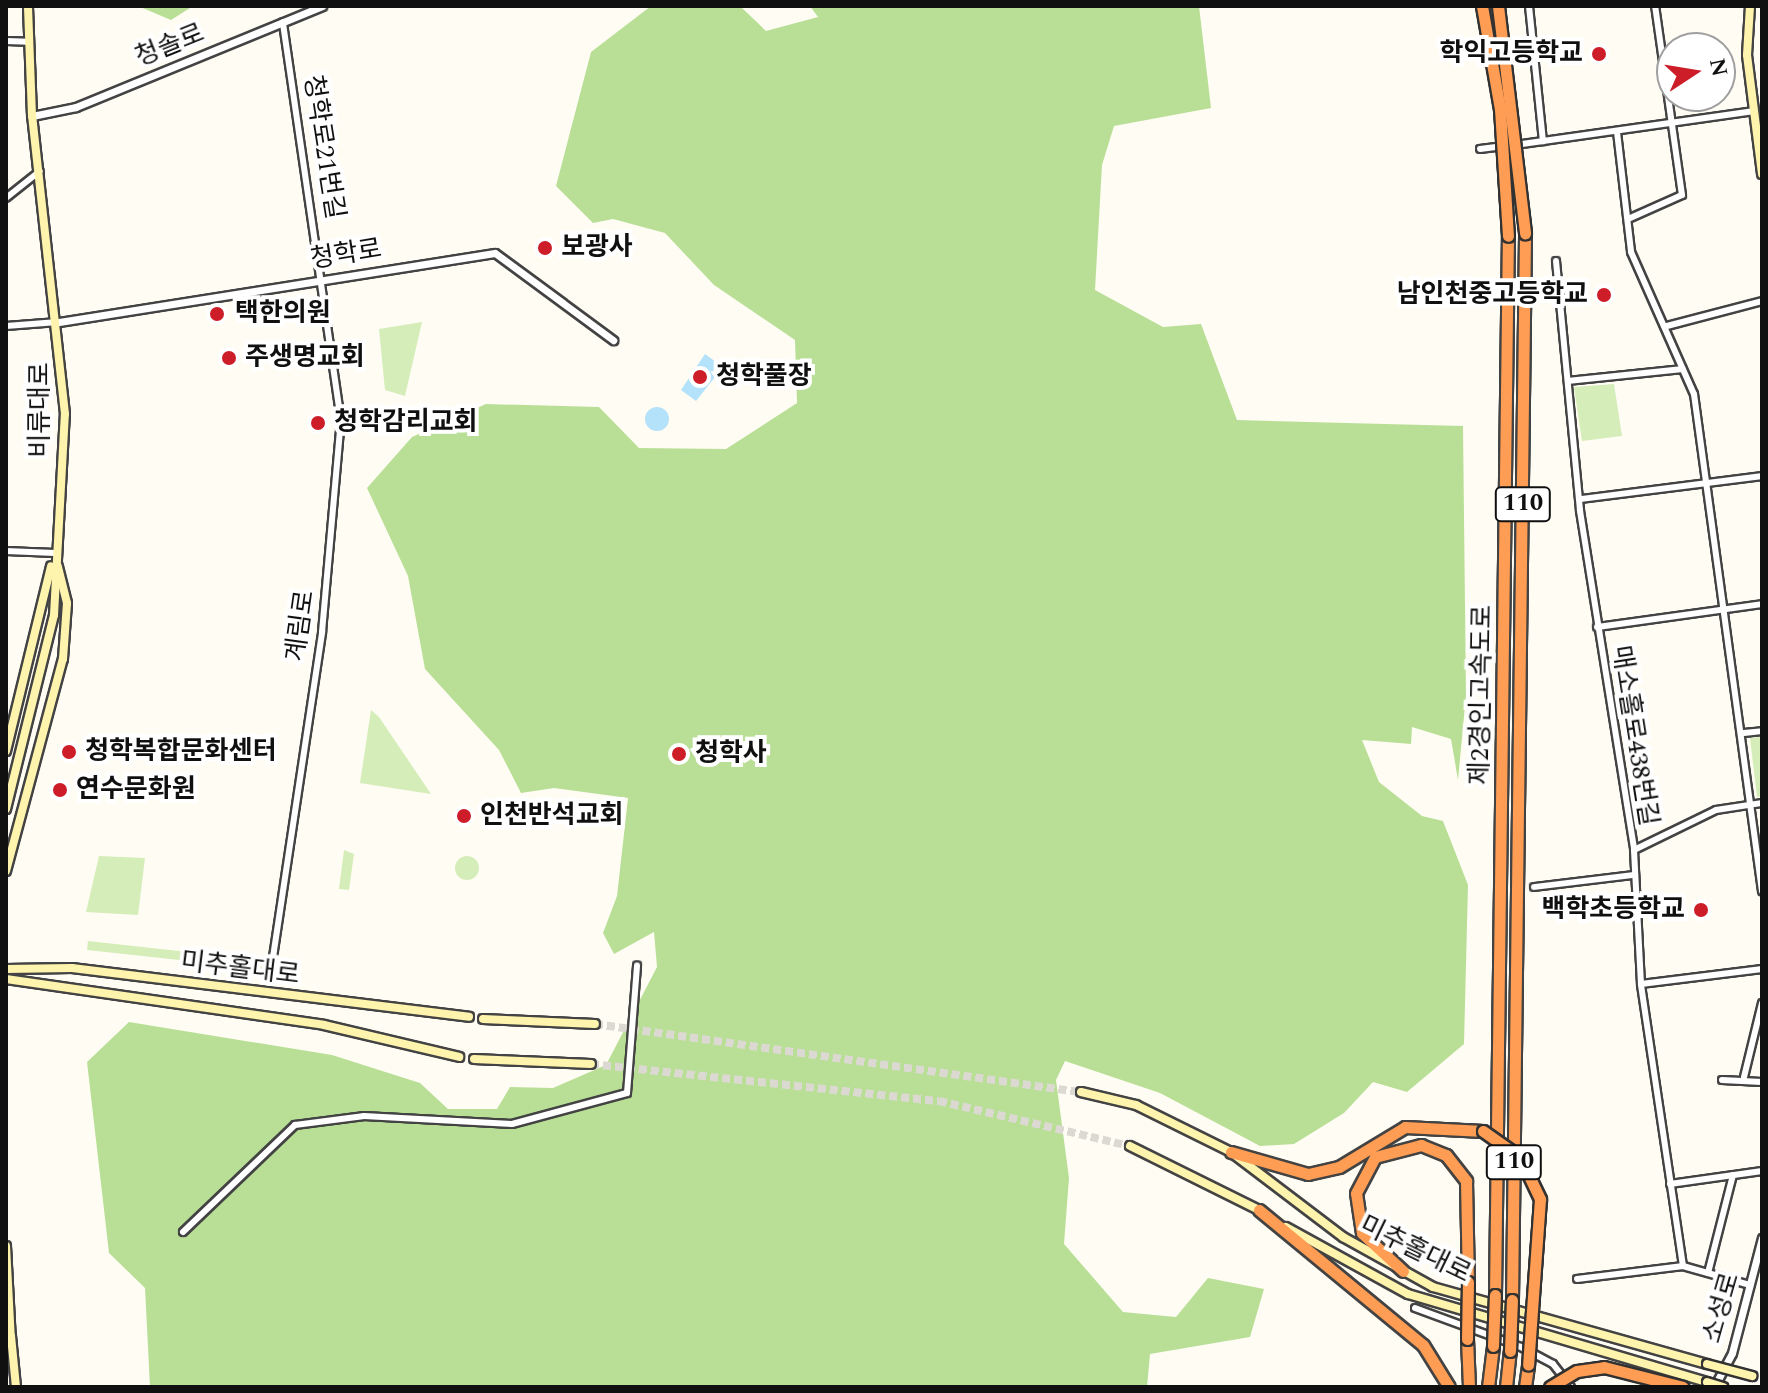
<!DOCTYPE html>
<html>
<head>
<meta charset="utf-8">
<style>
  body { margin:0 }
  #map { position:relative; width:1768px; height:1393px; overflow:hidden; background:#fffcf3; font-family:Spectral,"Noto Sans KR",serif }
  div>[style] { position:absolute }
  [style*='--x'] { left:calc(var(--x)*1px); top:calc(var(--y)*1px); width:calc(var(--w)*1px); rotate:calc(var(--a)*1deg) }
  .green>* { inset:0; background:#d5edb9 }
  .round { border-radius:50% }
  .forest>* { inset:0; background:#b9df97 }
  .water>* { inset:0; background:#b4e2fa }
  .secondary-tunnel>* { height:8px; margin-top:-4px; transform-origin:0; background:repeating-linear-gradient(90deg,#dbd9d1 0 8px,transparent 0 12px) }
  .roads { filter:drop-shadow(2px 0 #434343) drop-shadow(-2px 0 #434343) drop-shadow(0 2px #434343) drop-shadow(0 -2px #434343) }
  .minor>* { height:6px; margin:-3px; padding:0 3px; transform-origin:3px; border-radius:3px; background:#fff }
  .tertiary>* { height:7px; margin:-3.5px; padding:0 3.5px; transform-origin:3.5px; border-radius:3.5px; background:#fff }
  .secondary>* { height:8px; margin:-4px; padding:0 4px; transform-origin:4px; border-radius:4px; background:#fff4ae }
  .motorway>* { height:11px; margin:-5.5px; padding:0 5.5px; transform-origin:5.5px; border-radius:5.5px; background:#fe9d53 }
  .bridges { filter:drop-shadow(2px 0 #323232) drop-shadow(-2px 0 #323232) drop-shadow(0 2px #323232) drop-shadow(0 -2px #323232) }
  .secondary-bridge>* { height:8px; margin:-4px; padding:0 4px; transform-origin:4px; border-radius:4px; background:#fff4ae }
  .motorway-bridge>* { height:11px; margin:-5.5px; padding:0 5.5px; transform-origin:5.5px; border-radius:5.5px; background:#fe9d53 }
  .dots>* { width:22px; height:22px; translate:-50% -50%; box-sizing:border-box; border:4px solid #fff; border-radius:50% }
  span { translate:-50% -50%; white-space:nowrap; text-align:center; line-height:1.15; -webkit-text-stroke:8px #fff; paint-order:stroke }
  .shield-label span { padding:2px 6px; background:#fff; border:2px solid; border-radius:6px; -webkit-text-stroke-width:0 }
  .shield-label { font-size:24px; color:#101010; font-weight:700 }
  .street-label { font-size:26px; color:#101010 }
  .poi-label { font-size:26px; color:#101010; font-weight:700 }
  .right { translate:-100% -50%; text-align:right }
  .left { translate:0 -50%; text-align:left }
  .frame { position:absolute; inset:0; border:8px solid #101010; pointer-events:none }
  .north { position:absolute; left:1656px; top:32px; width:80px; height:80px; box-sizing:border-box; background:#fff; border:2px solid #9f9f9f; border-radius:50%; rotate:78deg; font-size:22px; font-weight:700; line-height:32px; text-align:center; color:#101010 }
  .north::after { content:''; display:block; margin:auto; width:28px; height:36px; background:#cc1d29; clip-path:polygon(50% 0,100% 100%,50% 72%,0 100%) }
</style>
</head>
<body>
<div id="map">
  <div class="green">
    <i style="clip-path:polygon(422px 322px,405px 396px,385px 390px,379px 329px)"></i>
    <i style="clip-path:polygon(1614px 384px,1622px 436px,1582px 441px,1574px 387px)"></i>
    <i style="clip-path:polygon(371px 710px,379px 717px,431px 794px,360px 783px)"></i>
    <i style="clip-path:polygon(1762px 737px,1762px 796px,1757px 797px,1750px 738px)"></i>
    <i style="clip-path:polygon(344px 850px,354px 854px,349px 890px,339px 889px)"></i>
    <i style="clip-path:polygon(99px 856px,145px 858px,138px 915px,86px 912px)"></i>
    <i class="round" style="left:455px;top:856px;width:24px;height:24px"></i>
    <i style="clip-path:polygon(88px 941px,261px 960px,262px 969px,87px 950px)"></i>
  </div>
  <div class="forest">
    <i style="clip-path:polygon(138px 6px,193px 6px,171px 20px)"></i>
    <i style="clip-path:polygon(651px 6px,740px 6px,766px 31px,818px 17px,810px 6px,1199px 6px,1211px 108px,1114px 126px,1102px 165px,1095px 290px,1163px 327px,1201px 324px,1237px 420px,1463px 426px,1466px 695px,1458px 780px,1451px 739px,1412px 727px,1411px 744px,1362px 740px,1379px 782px,1422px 816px,1443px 821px,1468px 885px,1464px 1044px,1407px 1092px,1373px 1082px,1344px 1113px,1294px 1144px,1260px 1146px,1160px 1093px,1065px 1061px,1056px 1080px,1069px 1178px,1064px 1244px,1123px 1312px,1176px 1317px,1208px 1278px,1264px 1289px,1250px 1337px,1150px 1354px,1147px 1387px,150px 1387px,145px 1288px,109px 1253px,87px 1062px,129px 1022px,332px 1055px,420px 1083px,448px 1109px,497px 1109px,510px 1087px,553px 1088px,606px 1065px,657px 967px,654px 932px,614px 954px,603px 933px,617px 896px,628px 798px,554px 788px,521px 793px,499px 750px,425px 669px,408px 576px,367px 488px,412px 437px,486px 404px,599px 407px,639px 448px,726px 449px,797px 403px,795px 340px,714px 285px,665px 233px,613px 219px,593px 223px,556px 186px,591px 52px)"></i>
  </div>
  <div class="water">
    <i style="clip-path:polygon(705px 354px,723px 367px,696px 401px,681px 390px)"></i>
    <i class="round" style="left:645px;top:407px;width:24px;height:24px"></i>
  </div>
  <div class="secondary-tunnel">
    <i style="--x:595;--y:1024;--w:491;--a:8"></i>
    <i style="--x:591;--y:1064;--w:350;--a:6.1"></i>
    <i style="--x:939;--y:1101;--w:196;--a:13.3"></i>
  </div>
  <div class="roads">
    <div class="minor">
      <i style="--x:1529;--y:6;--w:136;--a:84.1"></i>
      <i style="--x:6;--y:41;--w:23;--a:2"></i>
      <i style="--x:1617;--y:132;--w:121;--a:83.3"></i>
      <i style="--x:1631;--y:252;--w:155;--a:66.1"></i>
      <i style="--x:1694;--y:394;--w:502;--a:82.21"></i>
      <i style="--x:1515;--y:145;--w:240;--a:-8.1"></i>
      <i style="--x:1480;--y:149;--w:24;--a:-7"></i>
      <i style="--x:6;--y:198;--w:43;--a:-38.5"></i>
      <i style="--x:1628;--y:219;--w:59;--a:-24"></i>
      <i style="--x:1682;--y:195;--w:191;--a:-98.1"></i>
      <i style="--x:1556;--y:261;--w:251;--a:84.5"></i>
      <i style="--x:1580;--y:511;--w:343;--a:80.9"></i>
      <i style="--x:6;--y:326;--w:52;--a:-4.4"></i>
      <i style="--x:1667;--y:326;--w:98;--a:-14.7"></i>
      <i style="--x:1568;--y:381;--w:115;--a:-6"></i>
      <i style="--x:1581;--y:499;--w:182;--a:-7.2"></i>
      <i style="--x:6;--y:551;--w:49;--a:2.3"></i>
      <i style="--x:1597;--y:627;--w:167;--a:-7.9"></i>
      <i style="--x:1744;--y:733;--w:18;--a:-6"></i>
      <i style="--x:1534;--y:887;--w:100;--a:-6.9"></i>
      <i style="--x:270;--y:977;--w:349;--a:-81.4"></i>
      <i style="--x:322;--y:632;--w:212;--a:-84.9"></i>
      <i style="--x:341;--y:421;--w:403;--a:-98.3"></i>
      <i style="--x:1641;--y:984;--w:122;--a:-7.1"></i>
      <i style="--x:1744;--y:1077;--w:76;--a:-76.3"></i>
      <i style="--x:1722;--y:1080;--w:40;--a:2.9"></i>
      <i style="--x:1670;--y:1184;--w:93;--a:-8"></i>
      <i style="--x:183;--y:1232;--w:155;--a:-43.7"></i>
      <i style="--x:295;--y:1125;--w:70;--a:-7.4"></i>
      <i style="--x:364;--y:1116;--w:148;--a:3.1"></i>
      <i style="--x:512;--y:1124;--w:119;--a:-15.1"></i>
      <i style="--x:627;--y:1093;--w:128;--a:-85.5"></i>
      <i style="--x:1683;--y:1266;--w:285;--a:-98.5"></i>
      <i style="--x:1641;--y:984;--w:134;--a:-93"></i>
      <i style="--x:1634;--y:850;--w:91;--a:-26"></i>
      <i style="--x:1716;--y:810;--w:47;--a:-8.7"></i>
      <i style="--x:1708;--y:1273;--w:101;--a:-75.7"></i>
      <i style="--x:1577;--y:1279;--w:107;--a:-7"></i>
      <i style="--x:1683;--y:1266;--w:70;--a:15.8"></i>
      <i style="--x:1415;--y:1308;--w:113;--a:20.2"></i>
      <i style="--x:1521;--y:1347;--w:36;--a:28"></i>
      <i style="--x:1553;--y:1364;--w:29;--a:52"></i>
    </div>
    <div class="tertiary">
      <i style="--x:32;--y:116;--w:45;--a:-11.6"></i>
      <i style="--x:76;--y:107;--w:266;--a:-22.3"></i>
      <i style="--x:59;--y:322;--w:441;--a:-9"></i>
      <i style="--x:495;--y:253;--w:147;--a:36.4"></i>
      <i style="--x:1714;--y:1387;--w:38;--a:-62"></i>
      <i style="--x:1732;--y:1353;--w:119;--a:-75.4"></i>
    </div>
    <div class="secondary">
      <i style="--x:1750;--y:6;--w:49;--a:93.5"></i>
      <i style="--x:1747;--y:55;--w:120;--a:82.8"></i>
      <i style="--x:6;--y:751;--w:190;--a:-76.3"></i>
      <i style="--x:6;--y:809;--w:200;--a:-76.1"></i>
      <i style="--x:54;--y:615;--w:201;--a:-86.9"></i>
      <i style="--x:65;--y:414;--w:300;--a:-96.3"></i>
      <i style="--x:32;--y:116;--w:110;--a:-92.1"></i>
      <i style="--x:6;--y:871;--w:220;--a:-75"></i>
      <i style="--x:63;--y:659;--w:56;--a:-85.9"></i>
      <i style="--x:67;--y:603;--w:38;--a:-104"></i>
      <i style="--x:6;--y:969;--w:66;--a:-0.9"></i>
      <i style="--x:72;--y:968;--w:400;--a:7"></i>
      <i style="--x:6;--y:979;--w:321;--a:8.2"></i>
      <i style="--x:324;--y:1025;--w:139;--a:13.3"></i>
      <i style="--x:483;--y:1019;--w:112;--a:2.6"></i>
      <i style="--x:474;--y:1059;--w:117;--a:2.4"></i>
      <i style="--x:1081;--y:1092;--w:57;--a:13.3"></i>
      <i style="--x:1136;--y:1105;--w:106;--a:26.3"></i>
      <i style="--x:1231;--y:1152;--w:141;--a:37.2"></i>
      <i style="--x:1343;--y:1237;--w:103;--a:29.1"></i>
      <i style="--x:1433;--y:1287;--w:285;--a:15.7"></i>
      <i style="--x:1130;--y:1146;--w:146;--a:26.4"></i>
      <i style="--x:1286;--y:1227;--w:139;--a:28.8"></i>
      <i style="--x:1408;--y:1294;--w:312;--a:16.4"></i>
      <i style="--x:6;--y:1246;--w:94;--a:87"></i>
      <i style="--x:11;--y:1336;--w:51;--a:84.4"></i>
    </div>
    <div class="motorway">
      <i style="--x:1231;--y:1152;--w:80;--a:15.9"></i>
      <i style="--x:1308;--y:1174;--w:32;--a:-13"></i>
      <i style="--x:1339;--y:1167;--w:77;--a:-31.2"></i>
      <i style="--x:1405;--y:1127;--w:78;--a:2.9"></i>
      <i style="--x:1259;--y:1210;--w:212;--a:39.5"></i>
      <i style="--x:1423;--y:1345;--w:49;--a:58.2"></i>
      <i style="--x:1403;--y:1271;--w:56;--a:-137.2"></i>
      <i style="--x:1362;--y:1233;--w:40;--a:-98.5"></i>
      <i style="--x:1356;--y:1193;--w:41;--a:-62.2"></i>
      <i style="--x:1375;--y:1157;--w:48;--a:-14.6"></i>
      <i style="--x:1421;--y:1145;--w:27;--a:22"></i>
      <i style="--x:1446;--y:1155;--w:33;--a:52"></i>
      <i style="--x:1466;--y:1181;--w:101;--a:88.9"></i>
      <i style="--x:1495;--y:1295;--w:1059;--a:-89.3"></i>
      <i style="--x:1512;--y:1300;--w:1067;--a:-89.3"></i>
      <i style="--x:1467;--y:1339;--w:48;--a:87.6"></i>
      <i style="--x:1488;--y:1387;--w:41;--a:-83"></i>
      <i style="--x:1506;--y:1387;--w:36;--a:-84"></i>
      <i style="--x:1525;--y:1387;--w:22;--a:-82"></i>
    </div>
  </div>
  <div class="bridges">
    <div class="secondary-bridge">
      <i style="--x:1707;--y:1364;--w:47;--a:14.9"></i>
      <i style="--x:1707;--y:1382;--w:17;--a:17"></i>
    </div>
    <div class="motorway-bridge">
      <i style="--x:1482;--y:6;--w:105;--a:80.1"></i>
      <i style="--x:1500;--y:109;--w:127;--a:86.4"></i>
      <i style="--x:1498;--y:6;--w:229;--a:83.2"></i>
      <i style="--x:1483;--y:1131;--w:45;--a:35.1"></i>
      <i style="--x:1520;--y:1157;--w:47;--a:64.5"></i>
      <i style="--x:1540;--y:1199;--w:166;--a:94.1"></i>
      <i style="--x:1467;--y:1339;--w:57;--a:-89"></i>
      <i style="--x:1493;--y:1346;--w:51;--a:-87.8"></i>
      <i style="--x:1510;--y:1351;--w:51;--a:-87.8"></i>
      <i style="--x:1550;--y:1387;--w:31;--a:-31"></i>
      <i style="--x:1577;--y:1371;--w:27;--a:-8"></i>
      <i style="--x:1604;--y:1367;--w:81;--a:14.2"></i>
    </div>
  </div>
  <div class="dots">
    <i style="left:1599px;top:54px;background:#cc1d29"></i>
    <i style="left:545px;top:248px;background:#cc1d29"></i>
    <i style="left:1604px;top:295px;background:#cc1d29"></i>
    <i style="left:217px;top:314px;background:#cc1d29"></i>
    <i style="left:229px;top:358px;background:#cc1d29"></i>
    <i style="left:700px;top:377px;background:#cc1d29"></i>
    <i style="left:318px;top:423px;background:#cc1d29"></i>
    <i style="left:69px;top:752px;background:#cc1d29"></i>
    <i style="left:679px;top:754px;background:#cc1d29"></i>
    <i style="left:60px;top:790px;background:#cc1d29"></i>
    <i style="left:464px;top:816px;background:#cc1d29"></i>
    <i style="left:1701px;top:910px;background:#cc1d29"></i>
  </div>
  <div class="shield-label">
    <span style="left:1523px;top:504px">110</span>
    <span style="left:1514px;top:1162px">110</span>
  </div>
  <div class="street-label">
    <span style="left:170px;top:46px;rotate:-22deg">청솔로</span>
    <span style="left:323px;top:147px;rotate:81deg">청학로21번길</span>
    <span style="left:346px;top:255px;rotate:-9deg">청학로</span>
    <span style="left:41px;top:410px;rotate:-90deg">비류대로</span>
    <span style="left:301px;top:626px;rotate:-82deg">계림로</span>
    <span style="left:1482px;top:695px;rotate:-89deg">제2경인고속도로</span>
    <span style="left:1634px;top:736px;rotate:81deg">매소홀로438번길</span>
    <span style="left:240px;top:969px;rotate:7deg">미추홀대로</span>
    <span style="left:1415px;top:1250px;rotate:26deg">미추홀대로</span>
    <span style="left:1722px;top:1308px;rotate:-74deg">소성로</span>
  </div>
  <div class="poi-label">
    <span class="right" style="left:1583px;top:54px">학익고등학교</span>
    <span class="left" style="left:561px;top:248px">보광사</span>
    <span class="right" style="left:1588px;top:295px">남인천중고등학교</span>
    <span class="left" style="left:235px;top:314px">택한의원</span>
    <span class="left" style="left:245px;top:358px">주생명교회</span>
    <span class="left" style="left:716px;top:377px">청학풀장</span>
    <span class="left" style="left:334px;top:423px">청학감리교회</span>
    <span class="left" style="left:85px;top:752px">청학복합문화센터</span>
    <span class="left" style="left:695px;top:754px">청학사</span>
    <span class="left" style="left:76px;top:790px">연수문화원</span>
    <span class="left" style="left:480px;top:816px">인천반석교회</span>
    <span class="right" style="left:1685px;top:910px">백학초등학교</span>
  </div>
  <div class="frame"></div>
  <div class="north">N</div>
</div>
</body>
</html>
